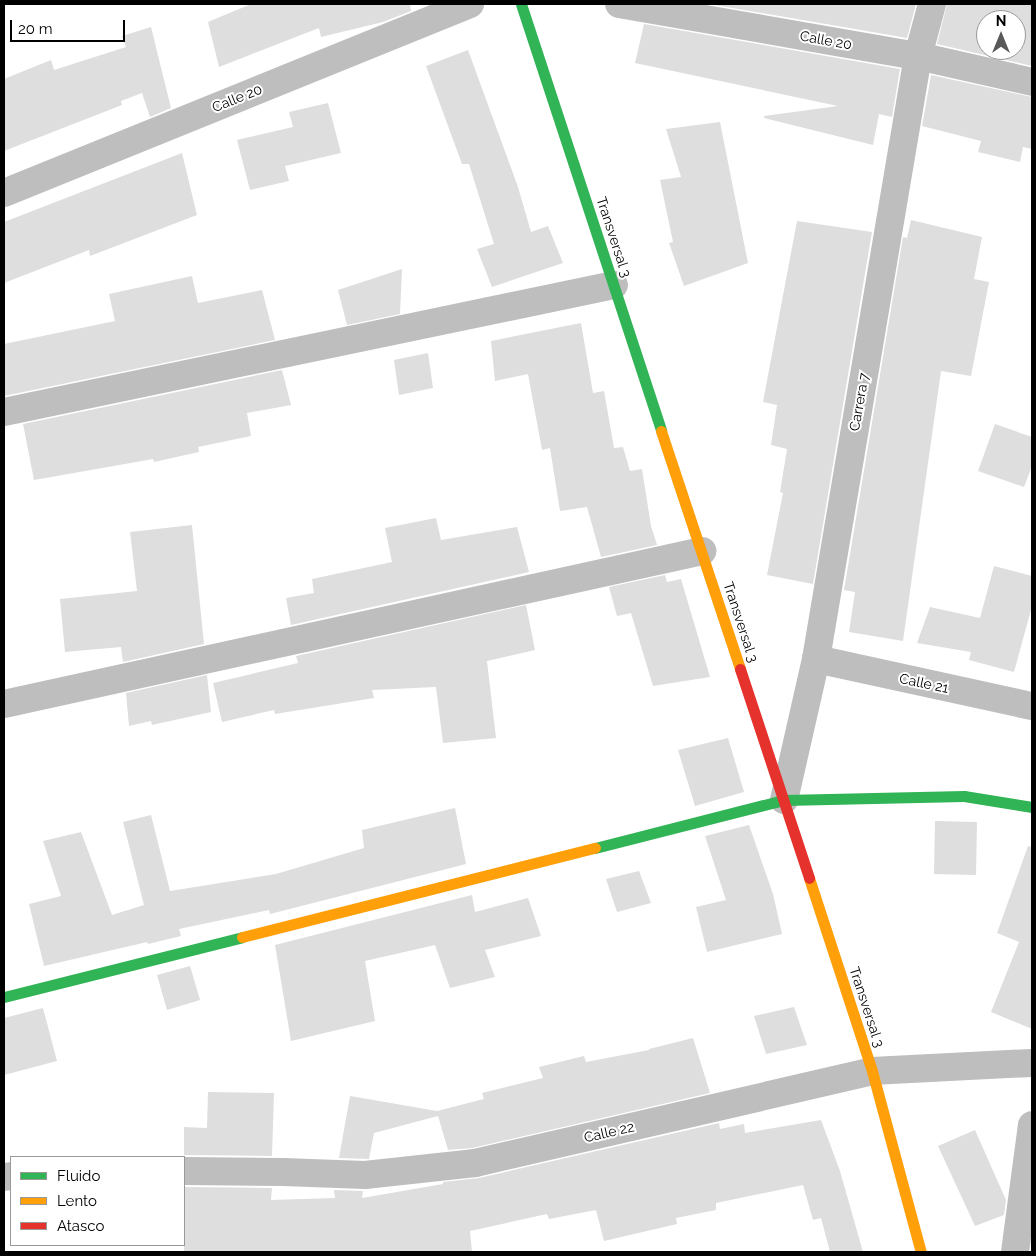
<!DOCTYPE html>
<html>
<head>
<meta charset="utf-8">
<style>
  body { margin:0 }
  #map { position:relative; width:1036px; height:1256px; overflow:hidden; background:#fff; font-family:Raleway,sans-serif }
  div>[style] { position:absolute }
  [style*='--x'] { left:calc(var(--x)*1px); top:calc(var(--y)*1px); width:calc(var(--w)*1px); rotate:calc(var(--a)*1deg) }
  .building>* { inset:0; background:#dedede }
  .street>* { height:28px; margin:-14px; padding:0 14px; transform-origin:14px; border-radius:14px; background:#bebebe }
  .fast>* { height:11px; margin:-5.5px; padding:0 5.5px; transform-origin:5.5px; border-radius:5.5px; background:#30b455 }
  .slow>* { height:11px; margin:-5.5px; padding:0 5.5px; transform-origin:5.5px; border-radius:5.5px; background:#ff9f0a }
  .jam>* { height:11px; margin:-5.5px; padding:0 5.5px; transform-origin:5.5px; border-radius:5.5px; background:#e5322d }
  span { translate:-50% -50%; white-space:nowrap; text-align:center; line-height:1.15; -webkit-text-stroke:4px #fff; paint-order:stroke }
  .street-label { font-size:14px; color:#000 }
  .frame { position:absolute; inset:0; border:5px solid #000; pointer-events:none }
  .legend { position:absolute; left:10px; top:1156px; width:175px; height:90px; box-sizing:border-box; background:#fff; border:1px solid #999; margin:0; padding:6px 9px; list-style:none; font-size:15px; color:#000 }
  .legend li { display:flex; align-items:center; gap:10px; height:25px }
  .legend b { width:25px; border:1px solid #999 }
  .north { position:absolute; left:976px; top:10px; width:50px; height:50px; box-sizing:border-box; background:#fff; border:1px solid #999; border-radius:50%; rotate:0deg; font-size:14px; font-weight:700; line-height:20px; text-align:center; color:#000 }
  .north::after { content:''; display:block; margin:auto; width:18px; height:22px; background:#595959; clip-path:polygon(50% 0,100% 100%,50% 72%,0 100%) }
  .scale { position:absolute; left:10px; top:20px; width:115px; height:22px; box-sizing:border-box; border:2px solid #000; border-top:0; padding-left:6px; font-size:15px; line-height:18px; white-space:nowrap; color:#000; -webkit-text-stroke:4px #fff; paint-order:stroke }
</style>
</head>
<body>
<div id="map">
  <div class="building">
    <i style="clip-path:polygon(251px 4px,410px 4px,411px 11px,383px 22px,321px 37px,319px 28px,219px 67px,208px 22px)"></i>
    <i style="clip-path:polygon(709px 4px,916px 4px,907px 38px)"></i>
    <i style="clip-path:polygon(evenodd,947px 4px,1032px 4px,1032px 66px,937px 44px,947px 4px,986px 20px,1016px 20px,1016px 50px,986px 50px,986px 20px)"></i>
    <i style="clip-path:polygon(644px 24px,900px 69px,892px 117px,879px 114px,873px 145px,764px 118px,764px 116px,838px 106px,635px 63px)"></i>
    <i style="clip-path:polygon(151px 27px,171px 108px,150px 117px,142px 93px,121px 101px,122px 105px,4px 151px,4px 79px,51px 60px,54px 70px,126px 47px,122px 36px)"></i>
    <i style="clip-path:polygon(468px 50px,518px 187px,531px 232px,548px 226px,563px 263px,492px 287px,477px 249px,494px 244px,469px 164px,462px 164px,426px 66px)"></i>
    <i style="clip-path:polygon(931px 75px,1032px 97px,1032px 149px,1023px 147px,1020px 162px,978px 152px,981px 141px,922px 126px)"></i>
    <i style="clip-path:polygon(328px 103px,341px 153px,285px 166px,289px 181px,250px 190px,237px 140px,293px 127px,289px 112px)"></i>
    <i style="clip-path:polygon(720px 122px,748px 263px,684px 286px,669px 243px,673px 242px,660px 180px,681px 177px,666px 129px)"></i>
    <i style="clip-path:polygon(182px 153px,197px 215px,90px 256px,89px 250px,4px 283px,4px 222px)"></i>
    <i style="clip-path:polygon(911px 220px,982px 237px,974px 279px,989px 282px,971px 376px,941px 371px,903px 641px,849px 632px,855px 592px,844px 590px,903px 237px,907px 238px)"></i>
    <i style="clip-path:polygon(797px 221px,872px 232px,813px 584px,767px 575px,783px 493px,780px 492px,787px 449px,771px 445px,777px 405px,763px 402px)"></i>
    <i style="clip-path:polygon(402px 269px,400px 314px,347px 325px,338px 290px)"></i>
    <i style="clip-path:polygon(192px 276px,198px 303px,262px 290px,275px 340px,4px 396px,4px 344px,115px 321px,109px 294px)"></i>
    <i style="clip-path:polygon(581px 323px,593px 393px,604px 391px,614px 448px,623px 447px,630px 471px,642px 469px,651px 526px,657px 545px,601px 557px,587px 507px,560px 511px,550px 448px,542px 450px,528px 374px,495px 381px,491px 341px)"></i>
    <i style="clip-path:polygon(428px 353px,433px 388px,399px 395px,394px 360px)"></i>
    <i style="clip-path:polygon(282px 370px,291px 405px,247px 413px,251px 436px,198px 447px,199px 452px,154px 462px,153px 459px,34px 480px,23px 424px)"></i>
    <i style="clip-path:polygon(995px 424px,1032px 437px,1032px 466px,1024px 487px,978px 471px)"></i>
    <i style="clip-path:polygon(436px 518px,441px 540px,517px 527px,529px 572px,291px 625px,286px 598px,314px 593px,312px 579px,392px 562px,385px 528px)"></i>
    <i style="clip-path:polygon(192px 525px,204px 644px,123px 662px,121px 647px,65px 652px,60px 599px,137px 591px,130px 532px)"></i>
    <i style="clip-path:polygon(994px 566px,1032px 576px,1032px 606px,1014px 672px,969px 660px,971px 652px,917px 643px,930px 607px,980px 618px)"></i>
    <i style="clip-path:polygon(665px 575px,667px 582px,681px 579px,710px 677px,653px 686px,631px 613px,617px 616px,609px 587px)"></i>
    <i style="clip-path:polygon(526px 605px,535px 650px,487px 661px,496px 738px,443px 743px,436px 687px,372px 690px,374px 698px,275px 714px,274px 710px,222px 722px,213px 683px,298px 663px,296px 656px)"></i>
    <i style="clip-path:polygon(207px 675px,211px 712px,152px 725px,151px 721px,129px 726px,126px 693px)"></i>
    <i style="clip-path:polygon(728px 738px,744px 792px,695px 806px,678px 750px)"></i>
    <i style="clip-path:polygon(455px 808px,466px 864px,270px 914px,269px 910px,179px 929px,181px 936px,148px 944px,147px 942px,44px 966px,29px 904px,61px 896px,43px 841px,81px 832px,112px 915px,144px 905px,123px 822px,151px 815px,170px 891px,276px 874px,364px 848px,362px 830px)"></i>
    <i style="clip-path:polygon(935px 821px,977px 822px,976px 875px,934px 874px)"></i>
    <i style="clip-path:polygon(749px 825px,773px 894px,782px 934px,707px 952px,696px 907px,726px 900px,705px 836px)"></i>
    <i style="clip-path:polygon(1028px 846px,1032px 847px,1032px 1029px,991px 1012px,1019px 942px,997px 933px)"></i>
    <i style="clip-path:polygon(639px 871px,651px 903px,617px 912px,606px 879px)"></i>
    <i style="clip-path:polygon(472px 895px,475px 912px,528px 898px,541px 936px,485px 950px,495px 977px,450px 988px,435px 945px,365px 961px,375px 1021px,291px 1041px,275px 945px)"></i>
    <i style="clip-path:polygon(190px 966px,200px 1000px,167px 1010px,157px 975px)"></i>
    <i style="clip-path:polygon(794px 1007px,807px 1045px,766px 1054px,754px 1016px)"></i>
    <i style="clip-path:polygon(43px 1008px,57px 1061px,4px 1075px,4px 1018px)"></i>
    <i style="clip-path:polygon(693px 1038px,710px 1093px,472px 1148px,448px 1150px,438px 1116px,374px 1133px,369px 1159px,339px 1158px,350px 1096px,437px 1111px,484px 1099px,482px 1093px,543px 1078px,539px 1067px,584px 1056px,586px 1062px,649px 1050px,649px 1049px)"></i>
    <i style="clip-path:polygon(208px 1092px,274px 1093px,272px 1156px,184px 1155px,184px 1127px,207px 1128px)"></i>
    <i style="clip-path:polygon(821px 1120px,840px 1171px,863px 1252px,830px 1252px,821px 1218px,813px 1220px,803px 1185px,716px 1203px,716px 1210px,676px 1218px,677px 1224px,604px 1241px,596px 1210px,549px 1219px,547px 1214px,470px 1231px,472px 1252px,184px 1252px,184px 1187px,272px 1188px,271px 1200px,335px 1198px,334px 1190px,363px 1191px,362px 1198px,443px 1184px,443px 1182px,479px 1178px,719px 1123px,720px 1129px,744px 1124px,745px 1133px)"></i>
    <i style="clip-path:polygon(975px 1130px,1006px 1200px,1004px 1215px,975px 1226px,938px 1146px)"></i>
  </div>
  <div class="street">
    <i style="--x:619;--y:4;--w:303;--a:9.9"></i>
    <i style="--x:918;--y:56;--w:117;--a:12.8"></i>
    <i style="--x:4;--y:193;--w:503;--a:-22.08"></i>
    <i style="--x:4;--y:412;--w:623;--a:-11.76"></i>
    <i style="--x:816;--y:659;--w:221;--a:12.3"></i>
    <i style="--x:4;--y:704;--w:715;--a:-12.36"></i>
    <i style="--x:784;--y:800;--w:145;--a:-77.2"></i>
    <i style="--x:816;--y:659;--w:612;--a:-80.4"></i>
    <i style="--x:918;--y:56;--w:54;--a:-74.9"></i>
    <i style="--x:184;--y:1171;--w:99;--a:0.6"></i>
    <i style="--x:283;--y:1172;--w:82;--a:2.1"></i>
    <i style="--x:365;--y:1175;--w:111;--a:-6.2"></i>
    <i style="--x:475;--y:1163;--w:408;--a:-13"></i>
    <i style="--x:872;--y:1071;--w:160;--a:-2.9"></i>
    <i style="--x:4;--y:1177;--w:7;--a:-8"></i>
    <i style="--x:1015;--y:1252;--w:128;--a:-82.4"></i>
  </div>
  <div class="fast">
    <i style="--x:521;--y:4;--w:449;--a:71.8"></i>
    <i style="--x:595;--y:848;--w:195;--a:-14.3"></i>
    <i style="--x:784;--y:800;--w:180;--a:-1.3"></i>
    <i style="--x:964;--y:796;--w:69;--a:9.2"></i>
    <i style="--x:4;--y:997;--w:245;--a:-14.1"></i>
  </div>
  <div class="slow">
    <i style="--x:661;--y:431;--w:251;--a:71.6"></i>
    <i style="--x:809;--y:878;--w:203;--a:71.9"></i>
    <i style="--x:872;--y:1071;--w:188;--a:74.9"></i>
    <i style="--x:242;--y:937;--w:364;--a:-14.2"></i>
  </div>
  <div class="jam">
    <i style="--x:740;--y:669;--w:220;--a:71.7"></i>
  </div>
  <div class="street-label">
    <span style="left:826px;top:40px;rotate:10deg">Calle 20</span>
    <span style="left:237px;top:98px;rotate:-22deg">Calle 20</span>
    <span style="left:614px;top:237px;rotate:72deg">Transversal 3</span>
    <span style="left:859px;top:402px;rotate:-80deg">Carrera 7</span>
    <span style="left:741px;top:622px;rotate:72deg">Transversal 3</span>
    <span style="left:924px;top:683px;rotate:12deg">Calle 21</span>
    <span style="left:867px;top:1007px;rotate:72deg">Transversal 3</span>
    <span style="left:609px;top:1132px;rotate:-13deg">Calle 22</span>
  </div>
  <div class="frame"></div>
  <ul class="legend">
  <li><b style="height:6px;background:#30b455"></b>Fluido</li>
  <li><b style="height:6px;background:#ff9f0a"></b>Lento</li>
  <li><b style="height:6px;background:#e5322d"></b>Atasco</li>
  </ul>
  <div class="north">N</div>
  <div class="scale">20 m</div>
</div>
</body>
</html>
